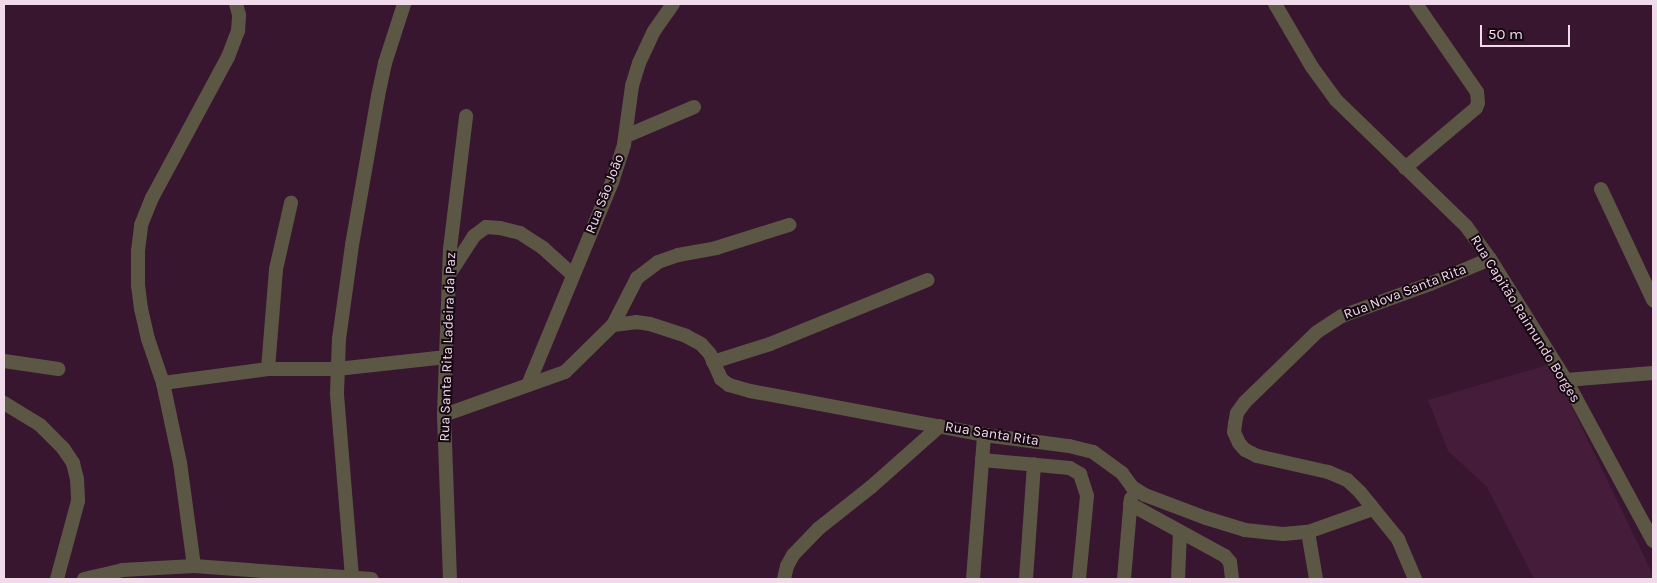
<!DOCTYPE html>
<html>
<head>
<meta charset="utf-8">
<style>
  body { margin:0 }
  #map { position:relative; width:1657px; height:583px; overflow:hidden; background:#38162f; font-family:Karla,sans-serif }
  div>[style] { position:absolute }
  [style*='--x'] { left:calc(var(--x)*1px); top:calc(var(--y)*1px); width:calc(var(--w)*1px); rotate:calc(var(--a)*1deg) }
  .built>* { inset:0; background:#451d3b }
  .minor>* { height:14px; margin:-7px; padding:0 7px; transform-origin:7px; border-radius:7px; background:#5b5744 }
  .tertiary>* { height:14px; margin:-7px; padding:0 7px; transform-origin:7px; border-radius:7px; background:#5b5744 }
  span { translate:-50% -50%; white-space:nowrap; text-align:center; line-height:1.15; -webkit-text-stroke:4px #160813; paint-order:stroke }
  .street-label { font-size:14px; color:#f1dae9 }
  .frame { position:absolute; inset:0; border:5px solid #f1dae9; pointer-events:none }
  .scale { position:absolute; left:1480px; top:25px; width:90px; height:22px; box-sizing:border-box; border:2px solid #f1dae9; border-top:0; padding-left:6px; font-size:15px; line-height:18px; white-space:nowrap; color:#f1dae9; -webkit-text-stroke:4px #160813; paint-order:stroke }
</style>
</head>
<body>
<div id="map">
  <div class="built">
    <i style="clip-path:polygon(1551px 364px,1653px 575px,1653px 579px,1534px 579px,1487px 487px,1448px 451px,1428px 400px)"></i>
  </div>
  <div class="minor">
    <i style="--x:626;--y:136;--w:74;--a:-23.1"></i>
    <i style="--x:1405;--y:168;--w:93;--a:-40.2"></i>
    <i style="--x:1476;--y:108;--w:5;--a:-68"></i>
    <i style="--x:1478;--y:103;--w:11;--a:-95"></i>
    <i style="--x:1477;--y:92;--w:107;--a:-124.7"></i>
    <i style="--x:1601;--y:189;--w:123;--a:64.9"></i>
    <i style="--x:450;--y:273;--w:44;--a:-57"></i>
    <i style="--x:474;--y:236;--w:15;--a:-37"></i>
    <i style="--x:486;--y:227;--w:14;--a:4"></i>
    <i style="--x:500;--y:228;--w:21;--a:14"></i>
    <i style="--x:520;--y:233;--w:27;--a:33"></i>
    <i style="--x:543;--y:248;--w:40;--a:42"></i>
    <i style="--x:613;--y:325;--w:23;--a:-7"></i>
    <i style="--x:636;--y:322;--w:14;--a:8"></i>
    <i style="--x:650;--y:324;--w:38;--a:18"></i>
    <i style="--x:686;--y:336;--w:17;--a:28"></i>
    <i style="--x:701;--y:344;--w:13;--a:48"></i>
    <i style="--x:710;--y:354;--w:27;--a:66"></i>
    <i style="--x:721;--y:379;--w:10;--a:37"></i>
    <i style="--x:729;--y:385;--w:22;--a:16"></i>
    <i style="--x:750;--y:391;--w:238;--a:10.6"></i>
    <i style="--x:984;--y:435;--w:86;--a:7.4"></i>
    <i style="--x:1069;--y:446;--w:25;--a:14"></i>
    <i style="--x:1093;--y:452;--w:36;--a:36"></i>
    <i style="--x:1122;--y:473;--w:17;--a:54"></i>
    <i style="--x:1132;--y:487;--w:15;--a:32"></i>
    <i style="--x:1145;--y:495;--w:65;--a:20.7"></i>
    <i style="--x:1206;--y:518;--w:41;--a:17.1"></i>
    <i style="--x:1245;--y:530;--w:38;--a:6"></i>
    <i style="--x:1283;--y:534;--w:25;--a:-5"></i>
    <i style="--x:1308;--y:532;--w:69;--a:-19.5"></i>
    <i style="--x:4;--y:361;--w:55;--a:8.4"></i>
    <i style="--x:713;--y:362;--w:60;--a:-17.5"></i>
    <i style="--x:770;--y:344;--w:170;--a:-22.1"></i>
    <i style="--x:268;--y:369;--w:100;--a:-85.4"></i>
    <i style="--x:276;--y:269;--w:68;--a:-77.2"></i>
    <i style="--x:1566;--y:380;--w:87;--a:-4.6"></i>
    <i style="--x:163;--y:383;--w:106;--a:-7.6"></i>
    <i style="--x:268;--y:369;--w:69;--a:0"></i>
    <i style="--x:337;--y:369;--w:110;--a:-6.3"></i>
    <i style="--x:528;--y:385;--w:220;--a:-67.5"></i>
    <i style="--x:612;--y:182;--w:40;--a:-72"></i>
    <i style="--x:624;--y:144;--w:59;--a:-82.1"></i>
    <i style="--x:632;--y:86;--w:24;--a:-73"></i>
    <i style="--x:639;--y:63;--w:35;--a:-65"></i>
    <i style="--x:654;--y:31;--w:33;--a:-55"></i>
    <i style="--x:4;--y:403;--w:42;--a:31.4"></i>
    <i style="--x:40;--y:425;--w:33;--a:45"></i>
    <i style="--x:63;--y:448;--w:18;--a:56"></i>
    <i style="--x:73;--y:463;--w:16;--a:76"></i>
    <i style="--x:77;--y:479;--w:22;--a:87"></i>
    <i style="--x:78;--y:501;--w:81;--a:105.1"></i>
    <i style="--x:444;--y:415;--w:128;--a:-19.6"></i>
    <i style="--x:565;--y:372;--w:67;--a:-44.4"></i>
    <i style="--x:613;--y:325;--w:53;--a:-62.9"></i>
    <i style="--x:637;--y:278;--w:26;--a:-37"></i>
    <i style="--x:658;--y:262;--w:21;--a:-19"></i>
    <i style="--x:678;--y:255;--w:39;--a:-10"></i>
    <i style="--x:716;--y:248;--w:77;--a:-17.5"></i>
    <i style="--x:982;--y:460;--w:88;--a:5.2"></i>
    <i style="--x:1070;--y:468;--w:12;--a:31"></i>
    <i style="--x:1080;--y:474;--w:23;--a:72"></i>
    <i style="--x:1087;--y:496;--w:83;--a:95.5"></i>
    <i style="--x:1130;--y:504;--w:108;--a:28.7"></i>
    <i style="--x:1225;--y:556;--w:8;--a:50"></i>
    <i style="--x:1230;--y:562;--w:17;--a:83"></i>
    <i style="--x:1308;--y:532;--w:48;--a:80.3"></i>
    <i style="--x:194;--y:566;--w:104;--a:-97.7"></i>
    <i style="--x:180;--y:463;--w:82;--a:-102"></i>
    <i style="--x:163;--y:383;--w:46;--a:-108.8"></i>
    <i style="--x:148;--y:339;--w:31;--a:-103"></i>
    <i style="--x:141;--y:309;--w:23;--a:-97"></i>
    <i style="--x:138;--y:286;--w:35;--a:-90"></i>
    <i style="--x:138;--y:251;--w:26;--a:-83"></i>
    <i style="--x:141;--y:225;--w:29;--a:-68"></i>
    <i style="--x:152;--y:198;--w:160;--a:-61.7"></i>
    <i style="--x:228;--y:57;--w:28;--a:-69"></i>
    <i style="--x:238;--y:31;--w:16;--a:-86"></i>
    <i style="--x:239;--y:15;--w:11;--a:-105"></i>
    <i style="--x:352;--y:577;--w:185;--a:-94.7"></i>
    <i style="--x:337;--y:393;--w:54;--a:-87.9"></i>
    <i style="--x:339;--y:339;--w:95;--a:-82.1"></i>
    <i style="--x:352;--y:245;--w:151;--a:-80.1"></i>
    <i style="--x:378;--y:96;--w:34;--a:-78"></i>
    <i style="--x:385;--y:63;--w:62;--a:-72.1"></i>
    <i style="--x:84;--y:579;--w:39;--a:-13"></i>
    <i style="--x:122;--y:570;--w:72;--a:-3.2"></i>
    <i style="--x:194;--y:566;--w:178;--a:4.2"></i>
    <i style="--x:450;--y:579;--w:164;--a:-92.1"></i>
    <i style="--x:444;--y:415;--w:58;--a:-88"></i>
    <i style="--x:446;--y:357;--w:108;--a:-87.9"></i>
    <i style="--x:450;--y:249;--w:134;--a:-83.1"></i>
    <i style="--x:784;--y:579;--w:13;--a:-77"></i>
    <i style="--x:787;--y:566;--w:13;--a:-61"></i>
    <i style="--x:793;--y:555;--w:36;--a:-46"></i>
    <i style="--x:818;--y:529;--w:68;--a:-38.4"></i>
    <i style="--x:871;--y:487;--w:92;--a:-41.5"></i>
    <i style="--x:973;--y:579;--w:144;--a:-85.6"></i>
    <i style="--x:1026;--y:579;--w:115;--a:-86"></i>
    <i style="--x:1124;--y:579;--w:81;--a:-85.1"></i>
    <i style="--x:1178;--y:579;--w:47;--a:-87.6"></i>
    <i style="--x:1415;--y:579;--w:43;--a:-113"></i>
    <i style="--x:1398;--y:539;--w:60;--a:-129"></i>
    <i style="--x:1360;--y:492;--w:18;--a:-137"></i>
    <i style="--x:1347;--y:480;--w:21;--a:-157"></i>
    <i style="--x:1328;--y:472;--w:73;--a:-167.3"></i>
    <i style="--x:1257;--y:456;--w:13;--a:-153"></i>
    <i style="--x:1245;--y:450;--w:9;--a:-131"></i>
    <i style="--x:1239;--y:443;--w:12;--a:-114"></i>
    <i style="--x:1234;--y:432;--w:8;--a:-83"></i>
    <i style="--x:1235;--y:424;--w:11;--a:-80"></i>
    <i style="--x:1237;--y:413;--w:14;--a:-54"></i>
    <i style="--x:1245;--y:402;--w:100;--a:-44.2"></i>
    <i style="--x:1317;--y:332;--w:30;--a:-33"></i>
    <i style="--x:1342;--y:316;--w:94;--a:-20"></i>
    <i style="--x:1430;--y:284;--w:65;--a:-22.6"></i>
  </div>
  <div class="tertiary">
    <i style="--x:1275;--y:4;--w:73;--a:59.6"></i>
    <i style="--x:1312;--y:67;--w:41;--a:54"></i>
    <i style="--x:1336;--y:100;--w:181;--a:44.1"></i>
    <i style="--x:1466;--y:226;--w:41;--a:54"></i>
    <i style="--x:1490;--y:259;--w:143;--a:57.9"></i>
    <i style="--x:1566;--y:380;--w:183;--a:61.6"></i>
  </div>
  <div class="street-label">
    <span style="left:605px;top:194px;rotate:-69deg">Rua São João</span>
    <span style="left:1405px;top:292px;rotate:-21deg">Rua Nova Santa Rita</span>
    <span style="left:1525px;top:319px;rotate:58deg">Rua Capitão Raimundo Borges</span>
    <span style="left:448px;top:347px;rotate:-88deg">Rua Santa Rita Ladeira da Paz</span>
    <span style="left:992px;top:434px;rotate:9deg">Rua Santa Rita</span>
  </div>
  <div class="frame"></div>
  <div class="scale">50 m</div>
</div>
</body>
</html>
